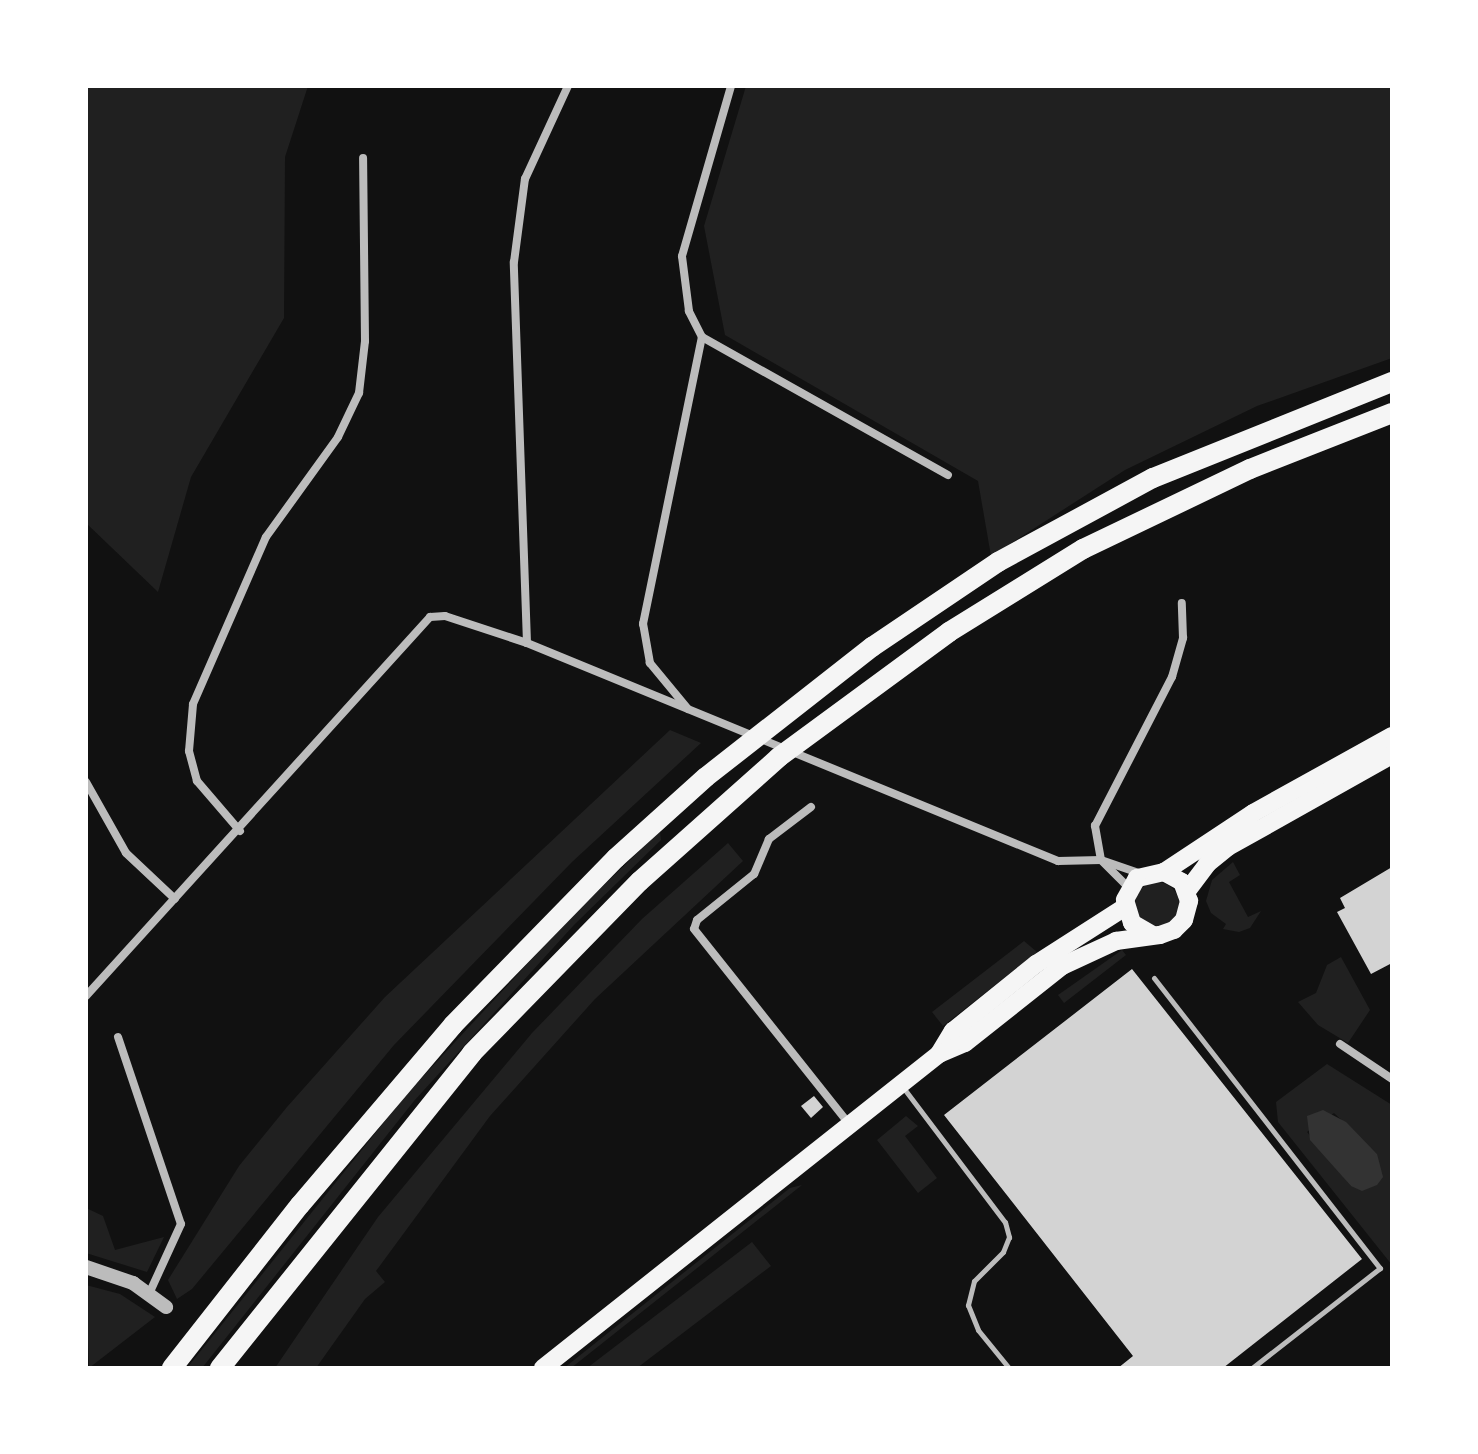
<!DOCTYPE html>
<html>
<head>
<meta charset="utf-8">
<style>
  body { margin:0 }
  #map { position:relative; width:1478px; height:1454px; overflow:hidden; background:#111; font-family:"Alegreya Sans",sans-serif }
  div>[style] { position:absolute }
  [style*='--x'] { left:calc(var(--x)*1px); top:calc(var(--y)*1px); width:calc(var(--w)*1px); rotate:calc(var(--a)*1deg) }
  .green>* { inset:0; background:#202020 }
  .round { border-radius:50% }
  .water>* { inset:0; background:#333 }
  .building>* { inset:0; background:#d3d3d3 }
  .service>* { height:5px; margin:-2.5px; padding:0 2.5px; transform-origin:2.5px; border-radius:2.5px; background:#bcbcbc }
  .minor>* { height:8px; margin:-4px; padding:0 4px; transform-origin:4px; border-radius:4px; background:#bcbcbc }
  .tertiary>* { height:14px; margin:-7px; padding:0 7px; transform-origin:7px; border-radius:7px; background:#bcbcbc }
  .primary>* { height:18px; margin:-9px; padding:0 9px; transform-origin:9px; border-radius:9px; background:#f5f5f5 }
  .motorway>* { height:20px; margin:-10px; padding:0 10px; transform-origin:10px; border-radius:10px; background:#f5f5f5 }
  span { translate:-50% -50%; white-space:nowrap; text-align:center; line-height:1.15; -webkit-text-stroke:7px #fff; paint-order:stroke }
  .frame { position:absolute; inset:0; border:88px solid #fff; pointer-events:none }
</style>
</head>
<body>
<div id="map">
  <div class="green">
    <i style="clip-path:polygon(86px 86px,308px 86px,285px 157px,284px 318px,191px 477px,158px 592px,86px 523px)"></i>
    <i style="clip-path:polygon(746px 86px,1392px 86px,1392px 358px,1257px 406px,1125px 470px,991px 556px,978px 481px,725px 335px,704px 226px)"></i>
    <i style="clip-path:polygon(670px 730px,701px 743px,572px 862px,394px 1045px,192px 1289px,177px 1299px,168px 1280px,239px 1166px,287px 1107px,385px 997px)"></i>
    <i style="clip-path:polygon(660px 831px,661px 840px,574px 925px,414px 1101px,202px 1368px,187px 1368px,405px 1096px,569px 919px)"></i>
    <i style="clip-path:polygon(728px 843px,743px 861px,595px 999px,490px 1116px,376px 1271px,385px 1282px,365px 1299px,316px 1368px,275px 1368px,378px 1217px,532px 1033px,642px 919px)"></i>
    <i style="clip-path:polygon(1233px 862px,1240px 875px,1229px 882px,1248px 917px,1261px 911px,1250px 928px,1239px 932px,1223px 929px,1226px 924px,1211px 913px,1206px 901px,1212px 880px)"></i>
    <i class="round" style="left:1135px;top:882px;width:44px;height:44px"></i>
    <i style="clip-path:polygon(1024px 941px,1037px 952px,943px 1026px,932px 1012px)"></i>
    <i style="clip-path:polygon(1122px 950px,1126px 955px,1064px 1003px,1058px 995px)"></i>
    <i style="clip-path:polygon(1341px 957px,1370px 1010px,1348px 1043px,1318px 1025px,1298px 1002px,1316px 993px,1327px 965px)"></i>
    <i style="clip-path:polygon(evenodd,1327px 1064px,1392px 1105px,1392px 1265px,1278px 1122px,1276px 1102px,1327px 1064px,1334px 1113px,1377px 1154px,1351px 1186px,1307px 1132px,1334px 1113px)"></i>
    <i style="clip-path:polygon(906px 1116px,918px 1126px,905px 1136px,937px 1178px,918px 1193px,877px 1140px)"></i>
    <i style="clip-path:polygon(802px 1185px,571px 1368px,564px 1368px,790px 1188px)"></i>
    <i style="clip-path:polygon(86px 1208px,103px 1216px,115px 1250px,164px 1237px,147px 1272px,86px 1253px)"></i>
    <i style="clip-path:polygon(752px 1242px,771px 1266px,637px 1368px,587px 1368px)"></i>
    <i style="clip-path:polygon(86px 1285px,120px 1294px,155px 1317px,89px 1368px)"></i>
  </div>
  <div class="water">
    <i style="clip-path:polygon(1323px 1110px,1346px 1122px,1377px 1154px,1383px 1177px,1377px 1185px,1362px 1191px,1351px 1186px,1310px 1140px,1307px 1116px)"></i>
  </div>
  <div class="building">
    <i style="clip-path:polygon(1392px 867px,1392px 963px,1371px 974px,1337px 912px,1345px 908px,1340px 898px)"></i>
    <i style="clip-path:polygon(1132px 969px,1362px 1259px,1223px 1368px,1118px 1368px,1133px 1356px,944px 1115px)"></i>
    <i style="clip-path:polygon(814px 1096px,823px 1107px,811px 1118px,801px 1106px)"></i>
  </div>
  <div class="service">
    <i style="--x:1154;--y:978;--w:368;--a:52.1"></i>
    <i style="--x:1380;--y:1268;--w:162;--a:142"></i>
    <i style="--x:902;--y:1086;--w:171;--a:52.9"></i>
    <i style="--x:1005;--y:1222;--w:16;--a:75"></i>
    <i style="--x:1009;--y:1237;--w:16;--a:112"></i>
    <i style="--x:1003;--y:1252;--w:41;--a:135"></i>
    <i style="--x:974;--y:1281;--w:25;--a:104"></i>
    <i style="--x:968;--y:1305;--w:27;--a:68"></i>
    <i style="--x:978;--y:1330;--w:49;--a:50.8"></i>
  </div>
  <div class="minor">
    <i style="--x:702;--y:337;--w:282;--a:29.3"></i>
    <i style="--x:527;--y:643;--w:381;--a:-92"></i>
    <i style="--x:514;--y:262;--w:84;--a:-82.5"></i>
    <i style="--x:525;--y:179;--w:102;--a:-65.2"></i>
    <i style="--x:688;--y:709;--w:60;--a:-129.6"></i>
    <i style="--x:650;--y:663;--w:40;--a:-100"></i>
    <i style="--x:643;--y:624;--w:293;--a:-78.4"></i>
    <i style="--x:702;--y:337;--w:29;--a:-117"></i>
    <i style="--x:689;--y:311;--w:55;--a:-97.3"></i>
    <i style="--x:682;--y:256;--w:177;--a:-73.9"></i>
    <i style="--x:86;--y:782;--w:81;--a:60.6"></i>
    <i style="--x:126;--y:853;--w:67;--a:43.2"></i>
    <i style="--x:811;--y:807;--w:53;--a:142.7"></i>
    <i style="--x:769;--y:839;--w:38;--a:113"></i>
    <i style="--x:754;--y:874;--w:73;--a:141.1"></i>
    <i style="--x:697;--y:920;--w:9;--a:108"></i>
    <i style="--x:694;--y:929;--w:249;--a:51.5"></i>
    <i style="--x:240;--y:831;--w:66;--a:-130.7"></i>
    <i style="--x:197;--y:781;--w:31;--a:-105"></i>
    <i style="--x:189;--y:751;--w:47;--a:-85.1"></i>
    <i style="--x:193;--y:704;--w:182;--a:-66.4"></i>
    <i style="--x:266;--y:537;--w:123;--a:-54.2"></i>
    <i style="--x:338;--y:437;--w:49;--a:-64.5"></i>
    <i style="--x:359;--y:393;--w:52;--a:-83.4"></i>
    <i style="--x:365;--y:341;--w:183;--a:-90.6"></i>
    <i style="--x:1129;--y:888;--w:40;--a:-135"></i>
    <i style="--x:1101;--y:860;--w:35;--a:-100"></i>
    <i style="--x:1095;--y:826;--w:168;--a:-62.7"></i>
    <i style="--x:1172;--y:677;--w:41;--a:-74.2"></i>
    <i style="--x:1183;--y:638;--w:35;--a:-92"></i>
    <i style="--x:86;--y:996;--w:512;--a:-47.77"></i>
    <i style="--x:430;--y:617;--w:15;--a:-4"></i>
    <i style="--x:445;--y:616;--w:86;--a:18.2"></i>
    <i style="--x:527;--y:643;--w:574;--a:22.32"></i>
    <i style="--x:1058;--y:861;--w:43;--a:-1.3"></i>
    <i style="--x:1101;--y:860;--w:43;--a:18.9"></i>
    <i style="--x:118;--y:1037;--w:197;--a:71.4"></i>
    <i style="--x:181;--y:1224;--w:77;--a:114.6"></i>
    <i style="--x:1340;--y:1044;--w:63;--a:33.9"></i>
  </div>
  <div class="tertiary">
    <i style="--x:86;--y:1267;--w:50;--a:18.8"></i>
    <i style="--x:133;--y:1283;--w:41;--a:36"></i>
  </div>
  <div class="primary">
    <i style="--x:1164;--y:872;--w:107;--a:-33.5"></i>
    <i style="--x:1253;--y:813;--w:159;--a:-29"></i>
    <i style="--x:1187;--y:891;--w:34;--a:-53"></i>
    <i style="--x:1207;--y:864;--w:27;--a:-39"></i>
    <i style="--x:1228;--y:847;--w:188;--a:-29.3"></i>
    <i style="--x:939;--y:1054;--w:27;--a:-59"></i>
    <i style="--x:953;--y:1031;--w:107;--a:-38.9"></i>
    <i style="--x:1036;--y:964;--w:106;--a:-32.6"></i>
    <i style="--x:543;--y:1368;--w:505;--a:-38.41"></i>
    <i style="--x:939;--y:1054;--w:28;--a:-23"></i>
    <i style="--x:965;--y:1043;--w:124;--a:-38.4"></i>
    <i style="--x:1062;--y:966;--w:60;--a:-24.8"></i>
    <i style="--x:1116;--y:941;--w:44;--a:-7.8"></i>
    <i style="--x:1160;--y:935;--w:15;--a:-20"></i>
    <i style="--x:1174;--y:930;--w:14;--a:-45"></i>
    <i style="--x:1184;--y:920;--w:20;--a:-75"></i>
    <i style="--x:1189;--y:901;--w:20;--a:-110"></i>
    <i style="--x:1182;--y:882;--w:21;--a:-151"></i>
    <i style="--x:1164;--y:872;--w:28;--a:167"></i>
    <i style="--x:1137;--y:878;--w:25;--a:119"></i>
    <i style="--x:1125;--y:900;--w:24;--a:73"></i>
    <i style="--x:1132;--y:923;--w:24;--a:30"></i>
  </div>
  <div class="motorway">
    <i style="--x:172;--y:1368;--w:207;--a:-51.9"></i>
    <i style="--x:300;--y:1205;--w:236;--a:-49.6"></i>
    <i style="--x:453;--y:1025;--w:233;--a:-45.7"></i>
    <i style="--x:616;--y:858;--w:121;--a:-42"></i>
    <i style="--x:706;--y:777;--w:211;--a:-38.1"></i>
    <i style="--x:872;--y:647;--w:152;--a:-34"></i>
    <i style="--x:998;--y:562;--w:176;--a:-28.5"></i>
    <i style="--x:1153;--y:478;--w:258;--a:-21.9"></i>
    <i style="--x:220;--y:1368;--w:403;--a:-51.3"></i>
    <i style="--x:472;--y:1053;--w:240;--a:-45.7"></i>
    <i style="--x:640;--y:881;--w:186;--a:-41.7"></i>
    <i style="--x:779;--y:757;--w:211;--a:-36.3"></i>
    <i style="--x:949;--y:632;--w:158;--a:-31.8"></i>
    <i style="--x:1083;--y:549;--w:185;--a:-25.6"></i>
    <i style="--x:1250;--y:469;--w:153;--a:-21.5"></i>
  </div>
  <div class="frame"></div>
</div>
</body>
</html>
